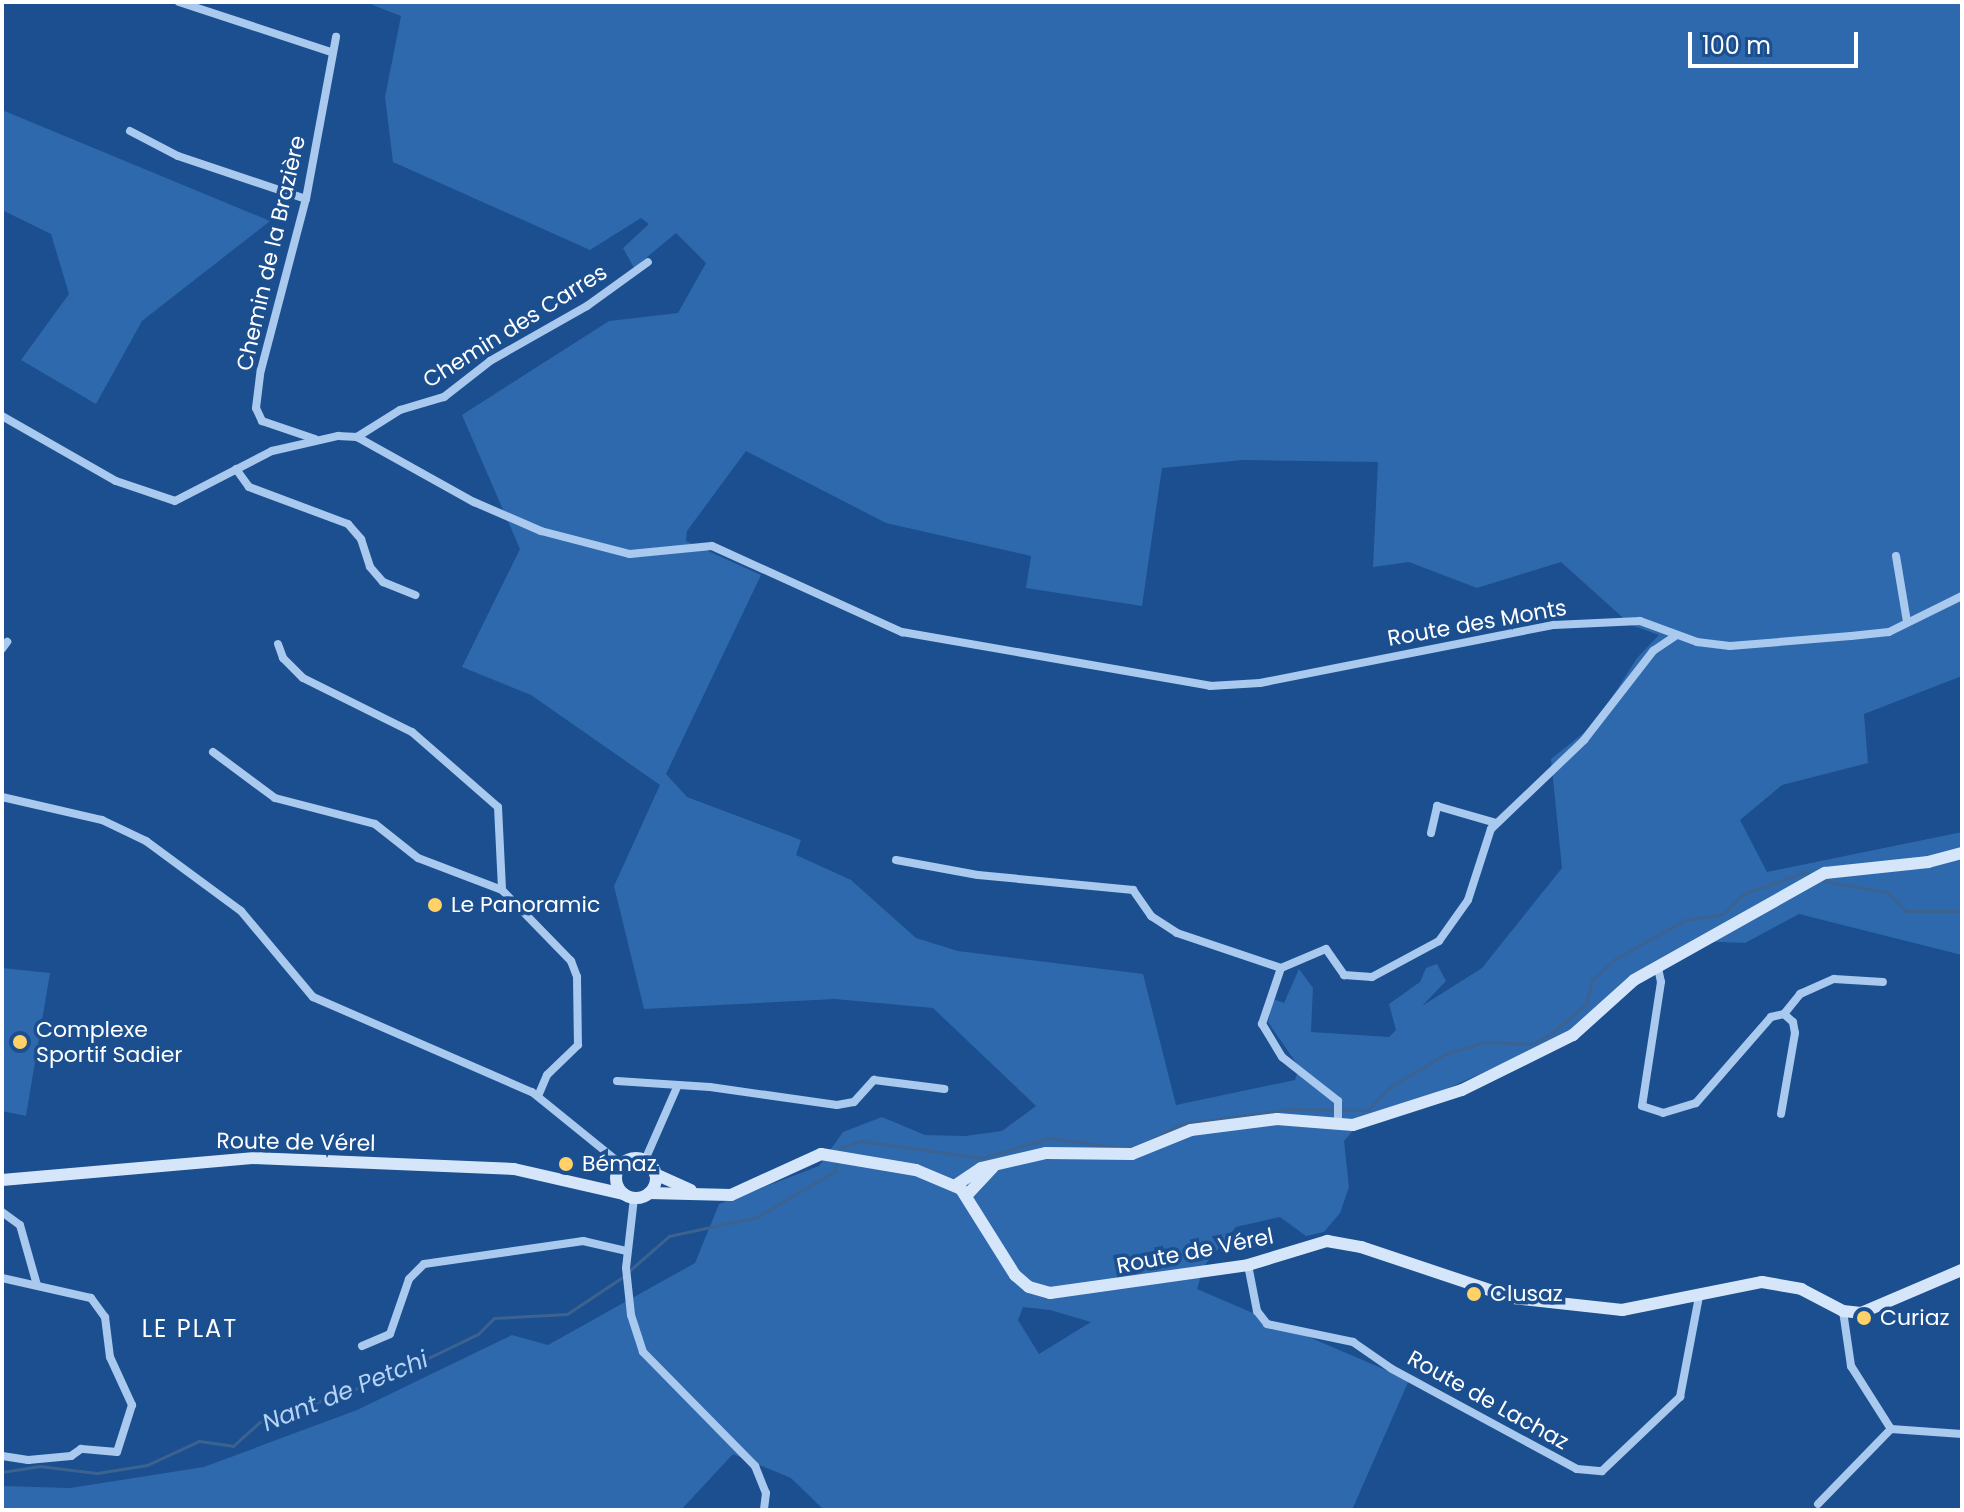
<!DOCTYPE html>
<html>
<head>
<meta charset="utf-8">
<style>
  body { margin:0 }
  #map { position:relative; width:1964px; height:1512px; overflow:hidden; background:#1b4f8f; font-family:Poppins,sans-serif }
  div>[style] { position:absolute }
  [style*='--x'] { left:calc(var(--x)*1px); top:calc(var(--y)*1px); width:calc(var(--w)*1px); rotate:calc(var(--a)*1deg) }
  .green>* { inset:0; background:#2e69ad }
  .stream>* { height:3px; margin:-1.5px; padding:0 1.5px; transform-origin:1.5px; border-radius:1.5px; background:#3c6290 }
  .street>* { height:8px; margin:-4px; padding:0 4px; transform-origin:4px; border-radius:4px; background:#a9c9ee }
  .secondary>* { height:12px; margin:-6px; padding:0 6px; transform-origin:6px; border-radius:6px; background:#d6e6fa }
  .secondary>.ring { margin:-6px; padding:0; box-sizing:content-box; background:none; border:12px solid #d6e6fa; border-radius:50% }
  .dots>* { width:22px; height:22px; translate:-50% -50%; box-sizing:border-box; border:4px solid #1b4f8f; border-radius:50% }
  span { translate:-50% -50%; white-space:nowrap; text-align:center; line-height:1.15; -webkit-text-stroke:7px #1b4f8f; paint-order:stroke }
  .street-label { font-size:22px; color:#fff }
  .poi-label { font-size:22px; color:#fff }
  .left { translate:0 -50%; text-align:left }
  .neighbourhood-label { font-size:24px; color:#fff; letter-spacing:2px }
  .water-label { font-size:24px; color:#b5d3f5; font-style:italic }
  .frame { position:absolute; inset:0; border:4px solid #fff; pointer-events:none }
  .scale { position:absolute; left:1688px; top:32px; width:170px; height:36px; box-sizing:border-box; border:4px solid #fff; border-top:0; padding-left:10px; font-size:24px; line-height:28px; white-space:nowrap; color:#fff; -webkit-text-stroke:6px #1b4f8f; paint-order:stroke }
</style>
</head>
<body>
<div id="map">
  <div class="green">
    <i style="clip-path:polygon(evenodd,365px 2px,1962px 2px,1962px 676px,1864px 714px,1868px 763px,1782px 785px,1740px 820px,1767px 872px,1962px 832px,1962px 955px,1799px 914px,1745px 943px,1697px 941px,1561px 1038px,1426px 1098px,1364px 1118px,1344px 1141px,1349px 1187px,1340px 1213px,1324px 1232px,1306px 1236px,1280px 1217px,1236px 1227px,1204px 1266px,1197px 1289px,1409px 1380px,1352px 1510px,824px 1510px,791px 1478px,733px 1454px,681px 1510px,2px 1510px,2px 1486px,70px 1488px,204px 1467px,357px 1410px,512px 1335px,548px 1345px,695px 1263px,719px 1204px,819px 1166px,843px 1132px,882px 1117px,925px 1135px,965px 1136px,1002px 1131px,1036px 1106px,933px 1008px,835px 999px,644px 1009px,614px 886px,660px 785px,531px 695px,462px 667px,520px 549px,462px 415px,609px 321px,678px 313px,706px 263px,676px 233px,634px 268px,623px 248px,649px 224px,641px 218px,590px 250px,393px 162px,385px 97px,401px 16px,365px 2px,746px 451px,886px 523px,1031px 556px,1026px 588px,1142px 606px,1162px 468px,1243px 460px,1378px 462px,1373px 567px,1409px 562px,1477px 588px,1561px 562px,1631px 625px,1659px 635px,1637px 658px,1595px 724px,1551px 759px,1562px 868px,1482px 968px,1422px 1006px,1446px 981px,1437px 964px,1426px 968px,1420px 982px,1389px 1004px,1396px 1030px,1389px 1037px,1311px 1032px,1313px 988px,1299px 969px,1284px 1003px,1273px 999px,1268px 1022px,1299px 1067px,1295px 1080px,1176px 1105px,1143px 974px,958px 951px,916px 938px,851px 880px,796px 855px,801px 840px,687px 797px,666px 774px,761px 575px,686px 541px,687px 531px,746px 451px,365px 2px,1023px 1307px,1050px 1310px,1091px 1322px,1039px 1354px,1018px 1320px,1023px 1307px)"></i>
    <i style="clip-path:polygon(2px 110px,270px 221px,142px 321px,96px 404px,21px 360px,69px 294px,51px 234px,2px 210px)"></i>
    <i style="clip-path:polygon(2px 968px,50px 973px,26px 1116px,2px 1111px)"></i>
  </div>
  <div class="stream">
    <i style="--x:1823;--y:881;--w:65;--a:9.8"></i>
    <i style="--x:1887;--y:892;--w:27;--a:45"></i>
    <i style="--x:1906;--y:911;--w:56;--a:0"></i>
    <i style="--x:838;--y:1154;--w:6;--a:-72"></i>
    <i style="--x:840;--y:1148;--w:23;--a:-18"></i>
    <i style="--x:862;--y:1141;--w:121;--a:8.1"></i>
    <i style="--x:982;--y:1158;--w:71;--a:-16.4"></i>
    <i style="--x:1050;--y:1138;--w:72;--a:8"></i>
    <i style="--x:1121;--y:1148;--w:18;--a:-6"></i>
    <i style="--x:1139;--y:1146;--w:47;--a:-27.6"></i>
    <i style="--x:1181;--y:1124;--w:109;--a:-7.9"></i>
    <i style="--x:1289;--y:1109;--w:78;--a:0.7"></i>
    <i style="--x:1367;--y:1110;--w:31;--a:-45"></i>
    <i style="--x:1389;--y:1088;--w:66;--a:-31.3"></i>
    <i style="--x:1445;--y:1054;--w:41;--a:-17.1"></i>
    <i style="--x:1484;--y:1042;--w:48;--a:2.4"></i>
    <i style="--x:1532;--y:1044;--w:23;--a:-29"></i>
    <i style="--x:1552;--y:1033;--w:45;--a:-40.5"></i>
    <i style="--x:1586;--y:1004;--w:25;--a:-76"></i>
    <i style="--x:1592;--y:980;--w:31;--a:-42"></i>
    <i style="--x:1615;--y:959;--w:80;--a:-29.1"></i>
    <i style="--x:1685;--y:920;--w:38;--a:-9"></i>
    <i style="--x:1723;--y:914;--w:28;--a:-45"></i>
    <i style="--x:1743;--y:894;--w:66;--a:-19.5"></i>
    <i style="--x:1805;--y:872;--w:8;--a:30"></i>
    <i style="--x:629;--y:1271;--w:53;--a:-41.2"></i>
    <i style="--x:669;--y:1236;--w:90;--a:-12.2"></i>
    <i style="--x:757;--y:1217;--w:91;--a:-30.5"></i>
    <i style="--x:835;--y:1171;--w:10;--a:-79"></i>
    <i style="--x:2;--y:1472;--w:37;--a:-9"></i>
    <i style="--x:39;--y:1466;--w:58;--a:6.9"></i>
    <i style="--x:97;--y:1473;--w:51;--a:-9.1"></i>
    <i style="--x:147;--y:1465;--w:57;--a:-24.8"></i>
    <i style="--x:199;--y:1441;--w:34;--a:8"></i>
    <i style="--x:233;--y:1446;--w:36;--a:-42"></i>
    <i style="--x:260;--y:1422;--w:137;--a:-19.2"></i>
    <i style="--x:389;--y:1377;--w:99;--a:-25.8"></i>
    <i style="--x:478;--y:1334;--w:23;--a:-45"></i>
    <i style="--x:494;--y:1318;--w:73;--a:-3.1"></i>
    <i style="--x:567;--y:1314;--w:69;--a:-33.7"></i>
  </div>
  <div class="street">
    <i style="--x:179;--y:2;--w:160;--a:18.2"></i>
    <i style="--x:130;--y:131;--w:54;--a:27.5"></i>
    <i style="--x:178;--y:156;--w:135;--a:18.6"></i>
    <i style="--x:2;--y:416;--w:131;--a:29.7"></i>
    <i style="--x:116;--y:481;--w:62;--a:18.7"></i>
    <i style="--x:175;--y:501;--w:109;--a:-27.3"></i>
    <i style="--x:272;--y:451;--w:68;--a:-12.8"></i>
    <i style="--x:338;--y:436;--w:19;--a:3"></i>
    <i style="--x:357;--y:437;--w:134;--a:29.1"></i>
    <i style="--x:474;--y:502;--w:73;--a:23.4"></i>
    <i style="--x:541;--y:531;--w:92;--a:14.5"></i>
    <i style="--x:630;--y:554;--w:82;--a:-5.6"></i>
    <i style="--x:712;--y:546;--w:209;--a:24.4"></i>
    <i style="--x:902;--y:632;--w:313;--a:9.9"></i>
    <i style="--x:1210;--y:686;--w:50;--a:-3.4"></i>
    <i style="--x:1260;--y:683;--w:300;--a:-11.2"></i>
    <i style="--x:1554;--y:625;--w:86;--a:-2.7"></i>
    <i style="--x:1640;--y:621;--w:61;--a:20.2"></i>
    <i style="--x:1697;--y:642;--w:33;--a:7"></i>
    <i style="--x:1730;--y:646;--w:121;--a:-4.7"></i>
    <i style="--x:1851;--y:636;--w:38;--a:-6"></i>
    <i style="--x:1889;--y:632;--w:81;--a:-26.3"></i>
    <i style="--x:357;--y:437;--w:51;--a:-32.1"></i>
    <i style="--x:400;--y:410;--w:46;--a:-16.5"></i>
    <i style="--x:444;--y:397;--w:58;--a:-38"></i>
    <i style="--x:490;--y:361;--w:112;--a:-29.6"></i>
    <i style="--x:587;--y:306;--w:75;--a:-35.8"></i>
    <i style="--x:315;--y:439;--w:56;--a:-161.2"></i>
    <i style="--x:262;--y:421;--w:14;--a:-115"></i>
    <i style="--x:256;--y:408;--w:38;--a:-83"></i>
    <i style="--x:261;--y:370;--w:177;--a:-75.3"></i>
    <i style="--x:306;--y:199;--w:165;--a:-79.5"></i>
    <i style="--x:236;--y:469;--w:22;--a:54"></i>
    <i style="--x:249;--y:487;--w:106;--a:20.5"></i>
    <i style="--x:348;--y:524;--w:20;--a:49"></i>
    <i style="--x:361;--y:539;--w:29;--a:72"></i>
    <i style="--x:370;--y:567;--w:20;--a:49"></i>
    <i style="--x:383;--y:582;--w:35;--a:22"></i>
    <i style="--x:1896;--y:556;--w:67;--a:80.5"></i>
    <i style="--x:278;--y:644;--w:15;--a:70"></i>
    <i style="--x:283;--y:658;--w:28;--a:45"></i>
    <i style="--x:303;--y:678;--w:122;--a:26.4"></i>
    <i style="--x:412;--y:732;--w:114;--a:41.1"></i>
    <i style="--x:498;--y:807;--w:83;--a:87.2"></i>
    <i style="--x:502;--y:890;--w:99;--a:45.8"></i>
    <i style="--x:571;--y:961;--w:17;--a:69"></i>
    <i style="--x:577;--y:977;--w:68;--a:89.2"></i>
    <i style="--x:578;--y:1045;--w:43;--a:135.9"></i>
    <i style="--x:547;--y:1075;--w:23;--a:113"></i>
    <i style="--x:2;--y:649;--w:9;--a:-54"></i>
    <i style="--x:213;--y:752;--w:77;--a:36.6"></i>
    <i style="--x:275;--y:798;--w:103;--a:14.6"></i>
    <i style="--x:375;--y:824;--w:55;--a:38.3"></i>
    <i style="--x:418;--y:858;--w:90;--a:20.9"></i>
    <i style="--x:2;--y:797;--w:103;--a:13"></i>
    <i style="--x:102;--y:820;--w:49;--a:25.5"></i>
    <i style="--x:146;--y:841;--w:118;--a:36.4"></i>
    <i style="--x:241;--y:911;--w:112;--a:50.1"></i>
    <i style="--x:313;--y:997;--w:239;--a:23.5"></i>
    <i style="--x:532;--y:1092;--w:114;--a:39"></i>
    <i style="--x:1431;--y:833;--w:28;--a:-77"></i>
    <i style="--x:1437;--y:806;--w:61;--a:16.1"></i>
    <i style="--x:896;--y:860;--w:83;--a:10.4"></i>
    <i style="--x:978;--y:875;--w:156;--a:5.5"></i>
    <i style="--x:1133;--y:890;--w:32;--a:55"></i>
    <i style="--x:1151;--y:916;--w:31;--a:33"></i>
    <i style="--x:1177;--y:933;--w:110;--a:18.6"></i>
    <i style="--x:1658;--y:968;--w:14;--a:78"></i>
    <i style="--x:1661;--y:982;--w:125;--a:98.7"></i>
    <i style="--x:1642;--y:1106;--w:22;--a:18"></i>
    <i style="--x:1663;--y:1113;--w:34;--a:-17"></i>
    <i style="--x:1696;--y:1103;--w:114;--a:-48.9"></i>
    <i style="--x:1771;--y:1017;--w:13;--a:-13"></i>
    <i style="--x:1784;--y:1014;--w:12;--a:42"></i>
    <i style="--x:1793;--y:1022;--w:11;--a:80"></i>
    <i style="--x:1795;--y:1033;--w:82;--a:99.8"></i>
    <i style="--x:1784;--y:1014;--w:26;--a:-51"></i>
    <i style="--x:1800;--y:994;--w:37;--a:-24"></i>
    <i style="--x:1834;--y:979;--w:49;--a:3.5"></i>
    <i style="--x:617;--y:1081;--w:93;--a:3.7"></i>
    <i style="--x:710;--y:1087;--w:128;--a:8.1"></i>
    <i style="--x:837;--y:1105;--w:17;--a:-10"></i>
    <i style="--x:854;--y:1102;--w:30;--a:-48"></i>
    <i style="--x:874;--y:1080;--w:71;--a:7.3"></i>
    <i style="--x:1338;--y:1123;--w:22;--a:-90"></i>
    <i style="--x:1338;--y:1101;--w:71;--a:-141.8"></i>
    <i style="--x:1282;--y:1057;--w:39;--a:-121"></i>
    <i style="--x:1262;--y:1024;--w:59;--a:-71.3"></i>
    <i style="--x:1281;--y:968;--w:49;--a:-22.9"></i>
    <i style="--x:1326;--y:949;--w:32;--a:55"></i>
    <i style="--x:1344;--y:975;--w:28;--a:4"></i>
    <i style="--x:1372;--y:977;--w:76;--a:-28.2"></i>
    <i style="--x:1439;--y:941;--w:50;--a:-54.7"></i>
    <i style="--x:1468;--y:900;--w:75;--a:-72.1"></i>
    <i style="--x:1491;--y:829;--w:129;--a:-43.7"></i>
    <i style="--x:1584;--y:740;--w:113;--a:-52.2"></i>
    <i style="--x:1653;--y:651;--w:27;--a:-34"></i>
    <i style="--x:645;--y:1160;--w:80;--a:-66.3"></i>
    <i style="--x:634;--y:1198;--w:70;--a:96.5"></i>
    <i style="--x:626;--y:1268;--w:47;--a:83.9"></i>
    <i style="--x:631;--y:1315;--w:39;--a:72"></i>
    <i style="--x:643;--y:1352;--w:160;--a:45.5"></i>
    <i style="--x:755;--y:1466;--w:29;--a:68"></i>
    <i style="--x:766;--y:1493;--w:17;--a:97"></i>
    <i style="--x:2;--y:1212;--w:22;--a:36"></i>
    <i style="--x:20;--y:1225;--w:62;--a:74.2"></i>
    <i style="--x:1248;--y:1265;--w:47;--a:78.9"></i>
    <i style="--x:1257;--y:1311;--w:16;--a:52"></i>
    <i style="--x:1267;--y:1324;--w:88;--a:11.8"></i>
    <i style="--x:1353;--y:1342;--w:47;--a:34.7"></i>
    <i style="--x:1392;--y:1369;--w:210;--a:28.4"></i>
    <i style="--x:1577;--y:1469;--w:25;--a:5"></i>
    <i style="--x:1602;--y:1471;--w:108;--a:-43.5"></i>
    <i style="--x:1680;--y:1397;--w:103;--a:-79.3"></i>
    <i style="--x:2;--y:1278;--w:91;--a:12.7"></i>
    <i style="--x:91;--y:1298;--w:24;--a:54"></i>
    <i style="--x:105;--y:1317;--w:40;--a:82.9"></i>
    <i style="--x:110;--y:1357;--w:53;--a:65.4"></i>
    <i style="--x:132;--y:1405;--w:49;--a:107.7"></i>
    <i style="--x:117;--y:1452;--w:36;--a:-175"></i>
    <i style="--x:81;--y:1449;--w:12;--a:145"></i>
    <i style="--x:71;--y:1456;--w:43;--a:174.7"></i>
    <i style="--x:28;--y:1460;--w:26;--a:-171"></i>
    <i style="--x:1843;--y:1311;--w:56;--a:81.7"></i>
    <i style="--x:1851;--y:1366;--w:75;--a:57.6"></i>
    <i style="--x:1891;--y:1429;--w:71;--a:4"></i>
    <i style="--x:362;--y:1346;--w:30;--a:-23"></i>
    <i style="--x:390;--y:1334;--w:58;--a:-70.9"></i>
    <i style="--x:409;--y:1279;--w:21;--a:-45"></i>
    <i style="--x:424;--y:1264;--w:161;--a:-8.2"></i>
    <i style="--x:583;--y:1241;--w:44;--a:13.1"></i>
    <i style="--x:1818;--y:1504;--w:105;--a:-45.8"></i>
  </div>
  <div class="secondary">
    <i class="ring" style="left:616px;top:1158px;width:28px;height:28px"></i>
    <i style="--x:655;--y:1174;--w:39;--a:24"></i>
    <i style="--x:2;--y:1180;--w:251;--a:-5"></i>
    <i style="--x:252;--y:1158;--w:262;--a:2.4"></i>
    <i style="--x:514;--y:1169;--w:113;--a:12.8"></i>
    <i style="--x:956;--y:1185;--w:30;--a:-34"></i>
    <i style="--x:981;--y:1168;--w:67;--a:-13"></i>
    <i style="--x:1046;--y:1153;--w:86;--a:0.7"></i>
    <i style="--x:1132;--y:1154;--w:64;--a:-22.1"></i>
    <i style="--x:1191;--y:1130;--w:87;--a:-7.3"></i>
    <i style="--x:1277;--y:1119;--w:76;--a:4.5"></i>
    <i style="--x:1353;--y:1125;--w:114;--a:-17.8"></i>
    <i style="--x:1462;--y:1090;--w:124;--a:-26.4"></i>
    <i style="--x:1573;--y:1035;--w:82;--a:-42"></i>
    <i style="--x:1634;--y:980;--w:219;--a:-29.3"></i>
    <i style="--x:1825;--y:873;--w:104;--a:-6.1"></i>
    <i style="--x:1928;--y:862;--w:35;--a:-15"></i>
    <i style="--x:649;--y:1193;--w:82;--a:1.4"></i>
    <i style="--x:731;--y:1195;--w:99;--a:-24.5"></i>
    <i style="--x:821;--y:1154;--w:96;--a:9.6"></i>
    <i style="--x:916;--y:1170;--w:49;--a:22.9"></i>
    <i style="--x:961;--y:1189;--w:102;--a:57.9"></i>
    <i style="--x:1015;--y:1275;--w:18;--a:41"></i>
    <i style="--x:1029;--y:1287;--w:22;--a:16"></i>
    <i style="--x:1050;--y:1293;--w:200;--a:-8"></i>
    <i style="--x:1248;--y:1265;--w:83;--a:-16.9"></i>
    <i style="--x:1327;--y:1241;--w:35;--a:10"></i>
    <i style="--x:1361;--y:1247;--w:160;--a:18.5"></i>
    <i style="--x:1513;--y:1298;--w:110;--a:6.3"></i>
    <i style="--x:1622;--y:1310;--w:143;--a:-11.3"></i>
    <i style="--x:1762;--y:1282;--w:40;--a:10"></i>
    <i style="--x:1801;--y:1289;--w:47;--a:27.6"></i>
    <i style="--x:1843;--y:1311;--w:18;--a:6"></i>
    <i style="--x:1861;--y:1313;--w:110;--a:-23.1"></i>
    <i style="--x:967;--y:1195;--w:38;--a:-47"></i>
  </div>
  <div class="dots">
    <i style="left:435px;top:905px;background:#ffd166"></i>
    <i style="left:20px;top:1042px;background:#ffd166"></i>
    <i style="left:566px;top:1164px;background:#ffd166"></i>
    <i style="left:1474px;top:1294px;background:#ffd166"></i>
    <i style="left:1864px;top:1318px;background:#ffd166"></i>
  </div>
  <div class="street-label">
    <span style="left:271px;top:253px;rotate:-77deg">Chemin de la Brazière</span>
    <span style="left:515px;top:326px;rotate:-32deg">Chemin des Carres</span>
    <span style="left:1477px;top:623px;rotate:-10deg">Route des Monts</span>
    <span style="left:296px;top:1142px;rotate:1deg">Route de Vérel</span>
    <span style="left:1195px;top:1251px;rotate:-11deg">Route de Vérel</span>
    <span style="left:1488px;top:1400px;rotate:29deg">Route de Lachaz</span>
  </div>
  <div class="poi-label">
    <span class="left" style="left:451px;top:905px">Le Panoramic</span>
    <span class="left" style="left:36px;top:1042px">Complexe<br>Sportif Sadier</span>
    <span class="left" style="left:582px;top:1164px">Bémaz</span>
    <span class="left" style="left:1490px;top:1294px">Clusaz</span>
    <span class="left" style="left:1880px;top:1318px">Curiaz</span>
  </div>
  <div class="neighbourhood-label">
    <span style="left:190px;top:1329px">LE PLAT</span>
  </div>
  <div class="water-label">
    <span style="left:345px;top:1391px;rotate:-22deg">Nant de Petchi</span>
  </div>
  <div class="frame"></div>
  <div class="scale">100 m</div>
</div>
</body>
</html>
